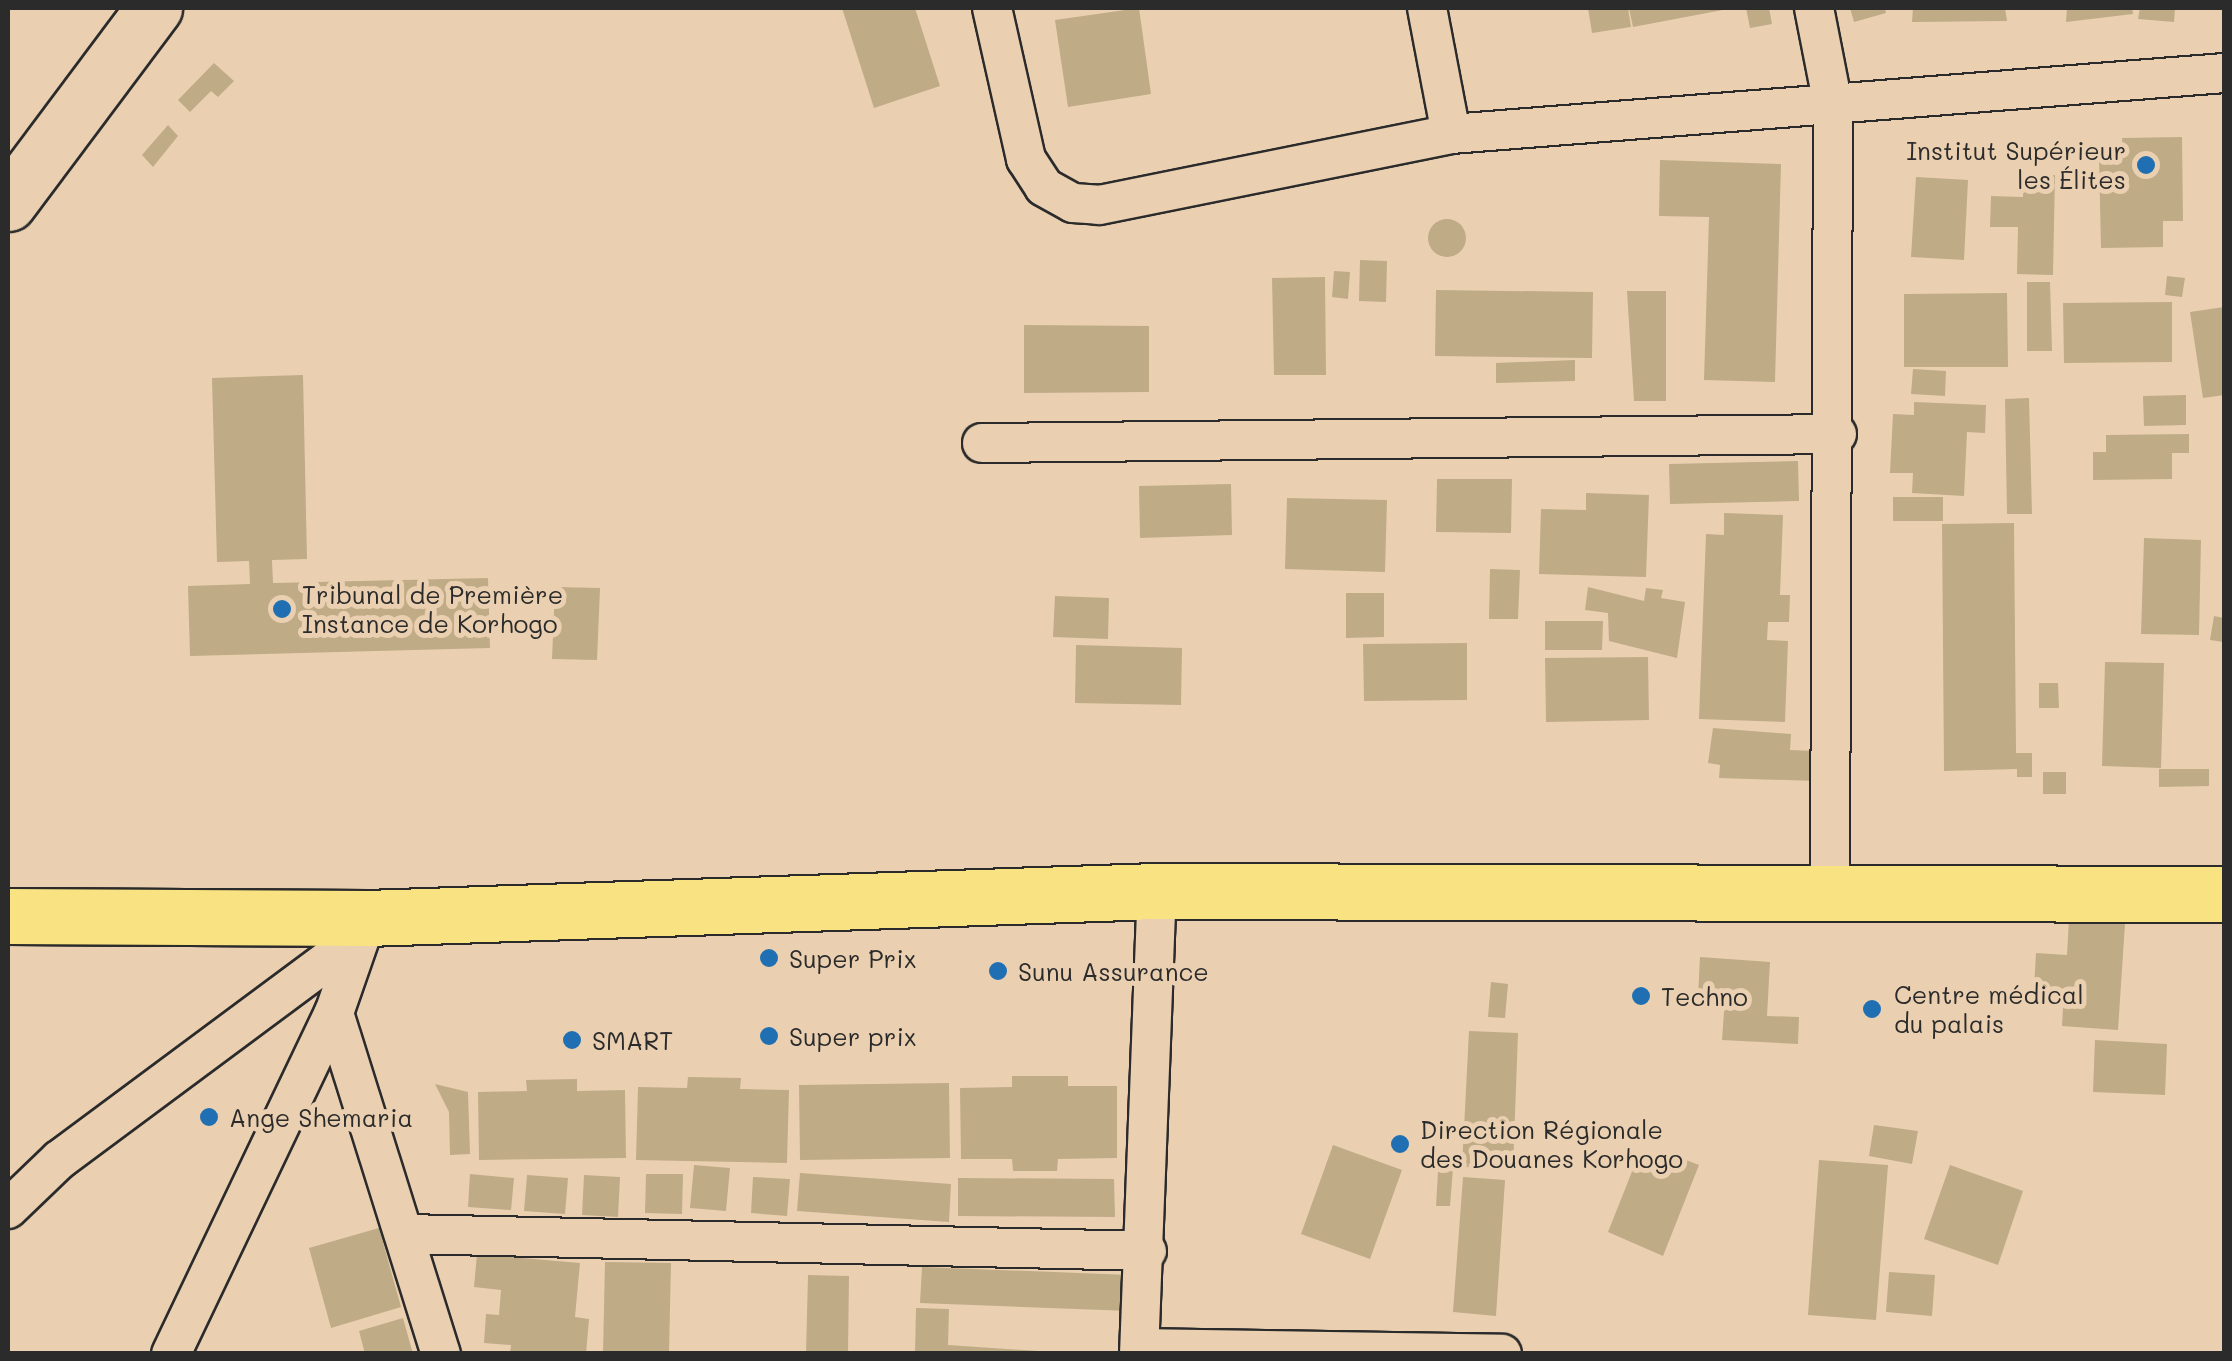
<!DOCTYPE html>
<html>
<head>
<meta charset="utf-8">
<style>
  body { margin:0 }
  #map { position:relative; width:2232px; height:1361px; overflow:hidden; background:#ead0b1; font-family:Mali,sans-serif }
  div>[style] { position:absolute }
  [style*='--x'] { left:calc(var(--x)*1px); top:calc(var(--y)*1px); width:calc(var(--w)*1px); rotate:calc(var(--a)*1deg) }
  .building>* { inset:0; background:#bfab86 }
  .round { border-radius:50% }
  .roads { filter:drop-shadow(2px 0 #2b2b2b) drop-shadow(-2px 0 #2b2b2b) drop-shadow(0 2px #2b2b2b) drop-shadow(0 -2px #2b2b2b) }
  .minor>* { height:38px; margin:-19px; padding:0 19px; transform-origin:19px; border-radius:19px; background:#ead0b1 }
  .secondary>* { height:55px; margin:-27.5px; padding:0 27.5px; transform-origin:27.5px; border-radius:27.5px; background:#ead0b1 }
  .primary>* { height:55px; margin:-27.5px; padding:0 27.5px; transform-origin:27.5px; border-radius:27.5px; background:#f8e281 }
  .dots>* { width:28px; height:28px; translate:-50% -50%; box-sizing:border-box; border:5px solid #ead0b1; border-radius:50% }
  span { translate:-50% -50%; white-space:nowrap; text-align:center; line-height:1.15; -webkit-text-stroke:10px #ead0b1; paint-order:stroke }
  .poi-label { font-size:25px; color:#2b2b2b }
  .right { translate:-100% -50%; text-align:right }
  .left { translate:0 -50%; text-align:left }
  .frame { position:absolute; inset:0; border:10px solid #2b2b2b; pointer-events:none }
</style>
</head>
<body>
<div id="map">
  <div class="building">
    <i style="clip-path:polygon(842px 8px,915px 8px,940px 86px,874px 108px)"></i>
    <i style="clip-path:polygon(1139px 8px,1151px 94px,1068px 107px,1055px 20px)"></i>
    <i style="clip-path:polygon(1588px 8px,1628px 8px,1631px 27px,1592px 33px)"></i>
    <i style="clip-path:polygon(1629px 8px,1728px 8px,1728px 9px,1633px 27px)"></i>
    <i style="clip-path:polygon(1746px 8px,1769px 8px,1772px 24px,1750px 28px)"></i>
    <i style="clip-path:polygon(1850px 8px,1885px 8px,1886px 13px,1854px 22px)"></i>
    <i style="clip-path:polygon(1913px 8px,2005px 8px,2007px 21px,1912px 22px)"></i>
    <i style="clip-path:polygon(2067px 8px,2132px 8px,2133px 14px,2066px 22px)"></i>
    <i style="clip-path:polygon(2140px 8px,2175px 8px,2174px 22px,2138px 19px)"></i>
    <i style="clip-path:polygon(214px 63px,234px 81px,218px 97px,211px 91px,190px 112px,178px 100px)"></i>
    <i style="clip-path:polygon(168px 125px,178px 136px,153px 167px,142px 155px)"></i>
    <i style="clip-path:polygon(2182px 137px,2183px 221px,2163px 221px,2163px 247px,2101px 248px,2099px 158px,2123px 158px,2122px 138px)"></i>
    <i style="clip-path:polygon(1660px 160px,1781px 164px,1775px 382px,1704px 380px,1709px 217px,1659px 216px)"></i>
    <i style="clip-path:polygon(2023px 174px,2055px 175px,2053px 275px,2017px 274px,2018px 227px,1990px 227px,1991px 196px,2023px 197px)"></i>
    <i style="clip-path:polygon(1916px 177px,1968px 180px,1964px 260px,1911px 257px)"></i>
    <i class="round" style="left:1428px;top:219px;width:38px;height:38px"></i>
    <i style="clip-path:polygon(1360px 260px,1387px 261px,1386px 302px,1359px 301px)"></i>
    <i style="clip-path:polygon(1334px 271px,1350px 272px,1348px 299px,1332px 297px)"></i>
    <i style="clip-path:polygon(2167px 276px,2185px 278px,2182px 297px,2165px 295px)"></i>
    <i style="clip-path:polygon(1325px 277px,1326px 375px,1274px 375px,1272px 278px)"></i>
    <i style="clip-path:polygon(2027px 282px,2050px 282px,2052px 351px,2027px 351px)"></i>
    <i style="clip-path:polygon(1436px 290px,1593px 292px,1592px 358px,1435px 356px)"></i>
    <i style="clip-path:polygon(1627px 291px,1666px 291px,1666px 401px,1634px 401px)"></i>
    <i style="clip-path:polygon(2007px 293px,2008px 367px,1904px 367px,1904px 294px)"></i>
    <i style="clip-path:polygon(2172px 302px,2172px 362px,2064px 363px,2063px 303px)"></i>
    <i style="clip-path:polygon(2224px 307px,2224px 395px,2203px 398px,2190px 312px)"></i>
    <i style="clip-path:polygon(1024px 325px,1149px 326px,1149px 392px,1024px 393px)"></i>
    <i style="clip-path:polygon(1575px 360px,1575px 381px,1496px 383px,1496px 363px)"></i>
    <i style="clip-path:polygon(1913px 369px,1946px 371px,1945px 396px,1911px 394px)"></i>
    <i style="clip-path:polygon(303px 375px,307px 559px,272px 560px,273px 583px,488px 578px,490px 648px,190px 656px,188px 586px,250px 584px,249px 561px,217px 562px,212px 378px)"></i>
    <i style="clip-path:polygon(2186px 395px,2186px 425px,2144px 426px,2143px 396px)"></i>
    <i style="clip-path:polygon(2029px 398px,2032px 514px,2007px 514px,2005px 399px)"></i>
    <i style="clip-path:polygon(1914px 402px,1986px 405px,1985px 433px,1967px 432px,1964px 496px,1912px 493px,1913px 473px,1890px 473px,1893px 414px,1914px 415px)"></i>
    <i style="clip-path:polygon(2189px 434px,2189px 453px,2172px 453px,2172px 479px,2093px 480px,2093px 452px,2106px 452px,2106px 435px)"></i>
    <i style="clip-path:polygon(1798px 461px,1799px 501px,1670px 504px,1669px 464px)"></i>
    <i style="clip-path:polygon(1437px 479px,1512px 479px,1511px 533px,1436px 532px)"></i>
    <i style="clip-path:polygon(1231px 484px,1232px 535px,1140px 538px,1139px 486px)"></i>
    <i style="clip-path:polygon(1586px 493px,1649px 495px,1646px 577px,1539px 574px,1541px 509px,1586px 510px)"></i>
    <i style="clip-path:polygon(1893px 497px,1943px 497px,1943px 521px,1893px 521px)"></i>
    <i style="clip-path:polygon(1287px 498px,1387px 500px,1385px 572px,1285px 569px)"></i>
    <i style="clip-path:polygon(1724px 513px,1783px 515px,1780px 595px,1790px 595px,1789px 622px,1768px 622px,1767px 640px,1788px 641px,1785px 722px,1699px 719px,1706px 534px,1724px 535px)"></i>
    <i style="clip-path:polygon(2014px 523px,2016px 753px,2032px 753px,2032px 777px,2017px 777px,2017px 769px,1944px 771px,1942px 524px)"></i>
    <i style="clip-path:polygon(2144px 538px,2201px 540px,2199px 635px,2141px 634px)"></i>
    <i style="clip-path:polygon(1490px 569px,1520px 570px,1518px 619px,1489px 619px)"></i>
    <i style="clip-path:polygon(555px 587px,600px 588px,597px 660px,552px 659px)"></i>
    <i style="clip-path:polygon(1588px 587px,1644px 601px,1646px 588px,1663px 590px,1661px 598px,1685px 602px,1677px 658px,1609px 641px,1608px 613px,1585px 610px)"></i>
    <i style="clip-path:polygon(1346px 593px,1384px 593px,1384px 637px,1346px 638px)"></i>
    <i style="clip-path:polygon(1055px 596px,1109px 598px,1108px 639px,1053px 637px)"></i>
    <i style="clip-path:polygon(2214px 616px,2224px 618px,2224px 642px,2210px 640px)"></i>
    <i style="clip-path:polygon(1545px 621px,1603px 621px,1602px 650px,1545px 650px)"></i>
    <i style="clip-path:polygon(1467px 643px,1467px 700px,1364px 701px,1363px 644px)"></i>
    <i style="clip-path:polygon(1076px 645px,1182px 648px,1181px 705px,1075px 703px)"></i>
    <i style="clip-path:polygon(1648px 657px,1649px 720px,1546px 722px,1545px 658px)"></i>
    <i style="clip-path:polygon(2105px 662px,2164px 663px,2161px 768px,2102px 766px)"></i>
    <i style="clip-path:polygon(2039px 683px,2058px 683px,2059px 708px,2039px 708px)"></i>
    <i style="clip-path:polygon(1713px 728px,1791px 734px,1790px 750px,1816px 751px,1816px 781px,1719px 778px,1720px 765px,1708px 763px)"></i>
    <i style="clip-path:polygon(2159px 769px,2209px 769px,2209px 786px,2159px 787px)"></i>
    <i style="clip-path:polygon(2043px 772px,2066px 772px,2066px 794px,2043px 794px)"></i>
    <i style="clip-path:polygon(2069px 920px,2125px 924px,2118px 1030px,2062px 1026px,2064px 990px,2034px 988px,2036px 953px,2067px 955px)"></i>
    <i style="clip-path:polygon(1700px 957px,1770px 962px,1767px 1016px,1799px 1017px,1798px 1044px,1722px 1040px,1725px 998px,1698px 997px)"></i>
    <i style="clip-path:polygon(1491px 982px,1508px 984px,1505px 1018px,1488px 1017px)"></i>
    <i style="clip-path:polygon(1469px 1031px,1518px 1033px,1513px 1169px,1462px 1167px)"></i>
    <i style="clip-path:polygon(2095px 1040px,2167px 1044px,2165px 1095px,2093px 1092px)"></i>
    <i style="clip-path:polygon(1012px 1076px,1068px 1076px,1068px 1086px,1117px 1086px,1117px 1158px,1058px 1159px,1057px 1171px,1013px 1171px,1012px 1159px,961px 1159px,960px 1088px,1012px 1087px)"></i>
    <i style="clip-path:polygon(688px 1077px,741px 1078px,740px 1089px,789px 1090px,787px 1163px,636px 1160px,638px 1087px,687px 1088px)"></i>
    <i style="clip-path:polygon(577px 1079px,577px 1091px,625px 1090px,626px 1158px,479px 1160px,478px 1092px,527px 1091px,526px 1080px)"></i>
    <i style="clip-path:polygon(949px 1083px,950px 1158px,800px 1160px,799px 1085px)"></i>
    <i style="clip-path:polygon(435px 1084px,468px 1092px,470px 1154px,450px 1155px,449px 1112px)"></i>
    <i style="clip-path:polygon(1874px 1125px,1918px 1131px,1912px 1164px,1869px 1156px)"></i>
    <i style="clip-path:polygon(1333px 1145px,1402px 1170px,1370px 1259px,1301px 1234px)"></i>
    <i style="clip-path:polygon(1663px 1151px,1699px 1165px,1663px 1256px,1608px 1232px,1635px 1164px,1654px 1172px)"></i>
    <i style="clip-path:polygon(1439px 1155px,1454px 1156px,1450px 1206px,1436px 1206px)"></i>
    <i style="clip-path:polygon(1819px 1160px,1888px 1165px,1876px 1320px,1808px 1315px)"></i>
    <i style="clip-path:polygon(694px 1165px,730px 1168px,726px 1211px,690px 1208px)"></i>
    <i style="clip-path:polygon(1950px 1165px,2023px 1191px,1998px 1265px,1924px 1239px)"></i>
    <i style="clip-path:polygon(800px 1173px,951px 1184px,949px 1222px,797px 1211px)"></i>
    <i style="clip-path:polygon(470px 1174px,514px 1178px,511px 1210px,468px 1207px)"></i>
    <i style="clip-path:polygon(646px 1174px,683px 1174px,682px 1214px,645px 1213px)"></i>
    <i style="clip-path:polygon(527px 1175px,568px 1178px,565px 1214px,524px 1211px)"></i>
    <i style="clip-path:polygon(584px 1175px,620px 1177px,618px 1217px,582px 1215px)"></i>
    <i style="clip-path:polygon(753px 1177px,790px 1179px,787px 1216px,751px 1213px)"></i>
    <i style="clip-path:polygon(1463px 1177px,1505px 1180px,1496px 1316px,1453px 1312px)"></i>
    <i style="clip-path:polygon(958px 1178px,1114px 1179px,1115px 1217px,958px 1216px)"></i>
    <i style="clip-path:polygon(379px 1228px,401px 1307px,331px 1328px,309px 1248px)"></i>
    <i style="clip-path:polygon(477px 1254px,580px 1263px,575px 1317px,589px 1319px,586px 1354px,510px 1354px,511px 1345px,484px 1343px,486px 1314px,499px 1315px,501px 1290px,474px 1287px)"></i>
    <i style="clip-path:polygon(605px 1262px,671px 1263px,669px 1354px,603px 1354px)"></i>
    <i style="clip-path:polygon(922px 1267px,1130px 1275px,1129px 1311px,920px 1303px)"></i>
    <i style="clip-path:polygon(1889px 1272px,1935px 1275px,1932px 1316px,1886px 1312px)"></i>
    <i style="clip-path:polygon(808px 1275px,849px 1276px,848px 1354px,806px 1354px)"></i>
    <i style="clip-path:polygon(916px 1308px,949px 1309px,948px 1345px,1084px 1354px,915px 1354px)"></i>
    <i style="clip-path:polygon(403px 1318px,413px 1354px,365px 1354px,359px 1331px)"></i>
  </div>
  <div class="roads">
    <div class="minor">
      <i style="--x:992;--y:8;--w:155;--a:77.3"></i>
      <i style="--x:1026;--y:159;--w:33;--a:57"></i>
      <i style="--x:1044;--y:187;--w:33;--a:29"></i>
      <i style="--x:1073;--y:203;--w:26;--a:4"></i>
      <i style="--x:1099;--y:205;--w:359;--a:-11.4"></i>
      <i style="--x:1451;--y:134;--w:775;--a:-4.51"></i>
      <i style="--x:1427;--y:8;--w:128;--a:79.2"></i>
      <i style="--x:1814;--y:8;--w:99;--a:78.9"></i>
      <i style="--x:1833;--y:105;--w:791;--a:90.22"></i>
      <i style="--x:982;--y:443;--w:855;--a:-0.6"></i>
      <i style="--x:334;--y:1013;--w:357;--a:72.6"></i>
      <i style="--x:8;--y:1209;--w:71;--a:-43.9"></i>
      <i style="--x:59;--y:1160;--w:374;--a:-36.6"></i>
      <i style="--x:406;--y:1234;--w:741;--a:1.31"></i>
      <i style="--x:1140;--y:1348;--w:362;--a:0.9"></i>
      <i style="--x:171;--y:1354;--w:378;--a:-64.5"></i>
      <i style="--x:334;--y:1013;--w:101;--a:-70.8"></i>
      <i style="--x:1139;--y:1354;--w:463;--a:-87.8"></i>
    </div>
    <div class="secondary">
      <i style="--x:8;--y:203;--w:244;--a:-53.2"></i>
    </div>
    <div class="primary">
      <i style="--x:8;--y:916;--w:359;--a:0.3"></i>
      <i style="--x:367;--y:918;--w:790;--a:-1.96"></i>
      <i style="--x:1157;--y:891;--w:1067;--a:0.16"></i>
    </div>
  </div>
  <div class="dots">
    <i style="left:2146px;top:165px;background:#1f6fb2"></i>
    <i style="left:282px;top:609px;background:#1f6fb2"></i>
    <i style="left:769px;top:958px;background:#1f6fb2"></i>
    <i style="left:998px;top:971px;background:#1f6fb2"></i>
    <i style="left:1641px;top:996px;background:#1f6fb2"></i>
    <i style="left:1872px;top:1009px;background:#1f6fb2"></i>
    <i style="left:769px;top:1036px;background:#1f6fb2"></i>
    <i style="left:572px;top:1040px;background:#1f6fb2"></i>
    <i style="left:209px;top:1117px;background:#1f6fb2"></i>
    <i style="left:1400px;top:1144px;background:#1f6fb2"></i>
  </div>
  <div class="poi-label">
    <span class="right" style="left:2126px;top:165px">Institut Supérieur<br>les Élites</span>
    <span class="left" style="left:302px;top:609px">Tribunal de Première<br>Instance de Korhogo</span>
    <span class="left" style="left:789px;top:958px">Super Prix</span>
    <span class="left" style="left:1018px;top:971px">Sunu Assurance</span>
    <span class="left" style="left:1894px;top:1009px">Centre médical<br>du palais</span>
    <span class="left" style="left:1661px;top:996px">Techno</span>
    <span class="left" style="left:789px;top:1036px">Super prix</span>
    <span class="left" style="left:592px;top:1040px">SMART</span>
    <span class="left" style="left:229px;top:1117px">Ange Shemaria</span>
    <span class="left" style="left:1420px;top:1144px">Direction Régionale<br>des Douanes Korhogo</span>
  </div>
  <div class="frame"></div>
</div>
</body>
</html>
